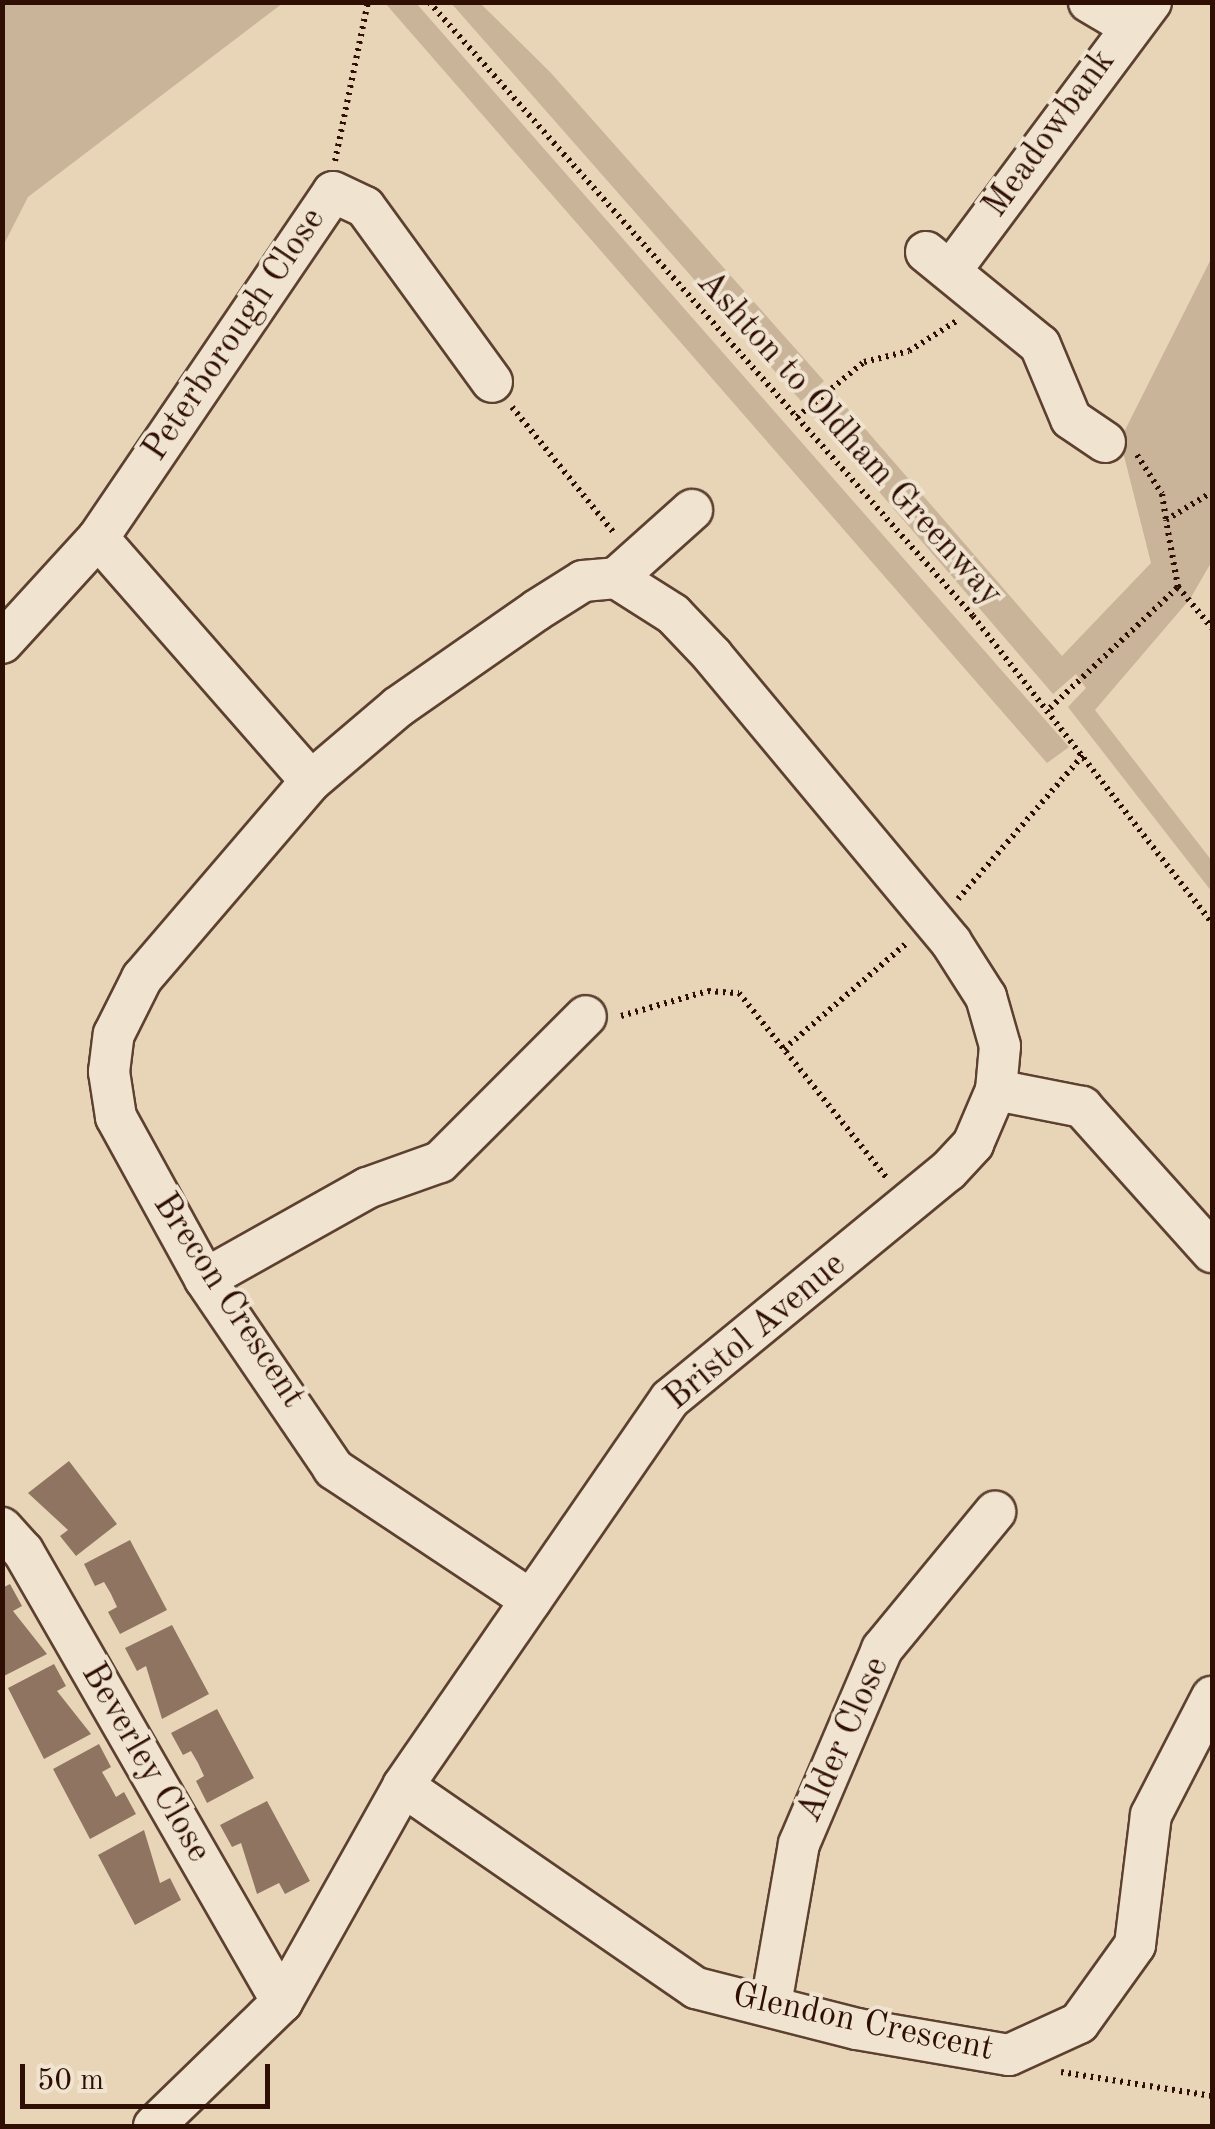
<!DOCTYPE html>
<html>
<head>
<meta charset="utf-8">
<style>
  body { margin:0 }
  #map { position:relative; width:1215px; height:2129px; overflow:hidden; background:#e8d5b8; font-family:"Old Standard TT",serif }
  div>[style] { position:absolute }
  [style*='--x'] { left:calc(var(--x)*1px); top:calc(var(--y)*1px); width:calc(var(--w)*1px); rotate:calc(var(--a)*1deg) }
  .green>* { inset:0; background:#c9b399 }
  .building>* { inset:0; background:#8f7561 }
  .path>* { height:6px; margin-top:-3px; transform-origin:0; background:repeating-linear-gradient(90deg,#2f0e03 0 2.5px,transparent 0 7.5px) }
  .roads { filter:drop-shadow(2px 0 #5d4030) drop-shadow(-2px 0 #5d4030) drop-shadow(0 2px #5d4030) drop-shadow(0 -2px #5d4030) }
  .street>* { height:40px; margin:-20px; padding:0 20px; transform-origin:20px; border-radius:20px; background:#f0e4d1 }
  span { translate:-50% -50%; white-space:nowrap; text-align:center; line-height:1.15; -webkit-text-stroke:8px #f0e4d1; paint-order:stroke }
  .street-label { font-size:35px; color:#2f0e03 }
  .frame { position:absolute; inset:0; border:5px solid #2f0e03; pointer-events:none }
  .scale { position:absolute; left:20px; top:2064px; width:250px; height:45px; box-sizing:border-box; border:5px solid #2f0e03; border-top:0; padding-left:12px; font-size:30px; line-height:35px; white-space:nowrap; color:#2f0e03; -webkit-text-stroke:8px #f0e4d1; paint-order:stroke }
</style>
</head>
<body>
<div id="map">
  <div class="green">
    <i style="clip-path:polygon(3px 2px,283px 2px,283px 3px,28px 197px,3px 246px)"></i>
    <i style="clip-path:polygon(385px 3px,416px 3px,1069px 747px,1047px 763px)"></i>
    <i style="clip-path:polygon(451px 3px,480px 3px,551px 73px,824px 381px,801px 401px)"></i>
    <i style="clip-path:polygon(1212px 257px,1212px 561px,1190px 599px,1095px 710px,1212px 861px,1212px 892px,1068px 707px,1086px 688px,1076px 674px,1053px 694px,813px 415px,835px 394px,1062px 656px,1151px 563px,1120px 440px)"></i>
  </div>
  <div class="building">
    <i style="clip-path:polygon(69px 1461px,117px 1524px,76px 1556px,60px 1536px,68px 1530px,28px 1493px)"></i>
    <i style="clip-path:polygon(130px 1540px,167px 1610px,120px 1634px,108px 1612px,117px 1607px,111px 1594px,104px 1582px,95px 1586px,84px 1564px)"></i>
    <i style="clip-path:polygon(10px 1584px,22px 1606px,13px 1611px,47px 1654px,2px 1677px,2px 1588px)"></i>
    <i style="clip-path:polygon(172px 1625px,209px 1694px,162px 1719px,146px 1666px,137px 1671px,125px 1648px)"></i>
    <i style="clip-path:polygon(54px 1664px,66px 1686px,57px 1691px,91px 1734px,44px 1759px,8px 1688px)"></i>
    <i style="clip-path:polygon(217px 1709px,254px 1778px,207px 1803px,196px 1781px,204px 1776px,198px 1763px,191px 1751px,183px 1755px,171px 1733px)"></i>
    <i style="clip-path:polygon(99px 1744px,111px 1767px,102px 1772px,109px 1784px,116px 1797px,124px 1792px,136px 1814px,90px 1839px,53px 1769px)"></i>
    <i style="clip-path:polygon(267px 1801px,310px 1881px,285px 1894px,279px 1883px,257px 1894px,241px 1843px,232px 1847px,220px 1825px)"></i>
    <i style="clip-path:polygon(144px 1830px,160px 1883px,170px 1878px,181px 1900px,135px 1925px,98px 1855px)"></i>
  </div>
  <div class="path">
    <i style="--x:429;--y:2;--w:820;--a:48.46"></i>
    <i style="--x:973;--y:616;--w:389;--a:52.1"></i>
    <i style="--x:335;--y:161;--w:162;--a:-78.3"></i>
    <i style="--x:512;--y:407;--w:162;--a:51"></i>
    <i style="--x:797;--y:417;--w:87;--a:-39.4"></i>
    <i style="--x:864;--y:362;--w:46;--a:-13.7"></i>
    <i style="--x:909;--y:351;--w:58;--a:-32.3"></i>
    <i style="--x:1137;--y:455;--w:46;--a:57.3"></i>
    <i style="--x:1162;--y:494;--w:26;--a:81"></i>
    <i style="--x:1178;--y:587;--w:53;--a:50.3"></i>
    <i style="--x:1050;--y:708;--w:176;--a:-43.4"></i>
    <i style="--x:1178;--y:587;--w:68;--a:-100.2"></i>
    <i style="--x:1166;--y:520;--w:54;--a:-31.3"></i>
    <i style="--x:958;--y:899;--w:194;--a:-49"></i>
    <i style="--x:621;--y:1016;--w:91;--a:-16"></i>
    <i style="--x:708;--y:991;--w:31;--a:4"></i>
    <i style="--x:739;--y:993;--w:236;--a:51.4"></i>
    <i style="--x:784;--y:1049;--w:162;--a:-40.8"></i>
    <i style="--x:1061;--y:2072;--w:153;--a:9"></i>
  </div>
  <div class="roads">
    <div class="street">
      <i style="--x:1089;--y:2;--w:45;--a:30.5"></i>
      <i style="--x:926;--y:252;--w:147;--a:39.2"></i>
      <i style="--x:1040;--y:345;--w:80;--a:67.3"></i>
      <i style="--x:1071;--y:419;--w:41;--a:34.1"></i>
      <i style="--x:952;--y:269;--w:333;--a:-53.3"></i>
      <i style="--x:98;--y:538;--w:323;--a:48.8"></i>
      <i style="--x:2;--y:643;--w:142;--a:-47.6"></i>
      <i style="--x:98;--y:538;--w:418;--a:-55.8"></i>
      <i style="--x:333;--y:192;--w:35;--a:25"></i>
      <i style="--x:365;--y:207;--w:216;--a:54"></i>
      <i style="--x:996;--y:1090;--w:88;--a:11.2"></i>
      <i style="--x:1082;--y:1107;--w:195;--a:48.1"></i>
      <i style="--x:205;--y:1279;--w:186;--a:-29.3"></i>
      <i style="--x:367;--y:1188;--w:77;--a:-19.6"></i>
      <i style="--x:440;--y:1162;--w:206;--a:-45"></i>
      <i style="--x:2;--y:1528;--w:31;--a:48"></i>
      <i style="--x:23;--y:1551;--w:520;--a:60.13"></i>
      <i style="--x:531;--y:1600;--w:237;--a:-146.4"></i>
      <i style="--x:334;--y:1469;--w:230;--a:-124.2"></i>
      <i style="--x:205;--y:1279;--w:185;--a:-118.8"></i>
      <i style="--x:116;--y:1117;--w:46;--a:-98.8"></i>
      <i style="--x:109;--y:1072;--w:38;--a:-83"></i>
      <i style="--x:114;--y:1034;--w:63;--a:-63.4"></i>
      <i style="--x:142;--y:978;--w:260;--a:-49.4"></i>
      <i style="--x:311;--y:781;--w:114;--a:-40.4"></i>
      <i style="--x:398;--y:707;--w:169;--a:-34.9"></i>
      <i style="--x:537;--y:610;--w:54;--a:-32.2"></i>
      <i style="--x:583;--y:581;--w:33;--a:-5"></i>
      <i style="--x:616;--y:578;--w:102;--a:-41.8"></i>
      <i style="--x:403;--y:1786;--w:356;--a:34.6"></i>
      <i style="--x:696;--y:1988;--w:166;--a:14.3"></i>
      <i style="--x:857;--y:2029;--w:154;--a:9.7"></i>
      <i style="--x:1009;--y:2055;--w:77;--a:-24.6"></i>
      <i style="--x:1079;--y:2023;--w:96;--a:-54.3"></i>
      <i style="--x:1135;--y:1945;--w:131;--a:-83"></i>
      <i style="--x:1151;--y:1815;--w:133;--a:-62.7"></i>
      <i style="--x:771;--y:2004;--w:162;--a:-80.1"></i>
      <i style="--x:799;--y:1844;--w:212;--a:-66.9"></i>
      <i style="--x:882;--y:1649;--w:178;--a:-50.5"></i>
      <i style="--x:154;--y:2126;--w:178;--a:-44.1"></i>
      <i style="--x:282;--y:2002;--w:248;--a:-60.7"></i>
      <i style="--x:403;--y:1786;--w:470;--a:-55.4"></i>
      <i style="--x:670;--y:1399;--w:360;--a:-39.4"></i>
      <i style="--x:948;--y:1171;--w:37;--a:-47"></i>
      <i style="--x:973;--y:1144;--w:59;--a:-66.9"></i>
      <i style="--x:996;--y:1090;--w:44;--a:-84.8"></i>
      <i style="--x:1000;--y:1046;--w:51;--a:-105.9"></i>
      <i style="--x:986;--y:997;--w:65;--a:-122.5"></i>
      <i style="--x:951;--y:942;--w:372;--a:-129.8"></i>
      <i style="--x:713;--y:656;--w:58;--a:-133.6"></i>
      <i style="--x:673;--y:614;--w:67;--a:-147.7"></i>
    </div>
  </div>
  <div class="street-label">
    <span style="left:1050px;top:134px;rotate:-54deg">Meadowbank</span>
    <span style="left:235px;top:335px;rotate:-56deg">Peterborough Close</span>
    <span style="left:849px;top:439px;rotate:48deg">Ashton to Oldham Greenway</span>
    <span style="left:228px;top:1301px;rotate:57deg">Brecon Crescent</span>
    <span style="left:756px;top:1332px;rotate:-40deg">Bristol Avenue</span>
    <span style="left:844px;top:1740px;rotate:-66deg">Alder Close</span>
    <span style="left:145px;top:1763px;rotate:60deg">Beverley Close</span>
    <span style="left:863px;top:2023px;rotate:12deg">Glendon Crescent</span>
  </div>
  <div class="frame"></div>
  <div class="scale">50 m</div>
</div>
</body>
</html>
